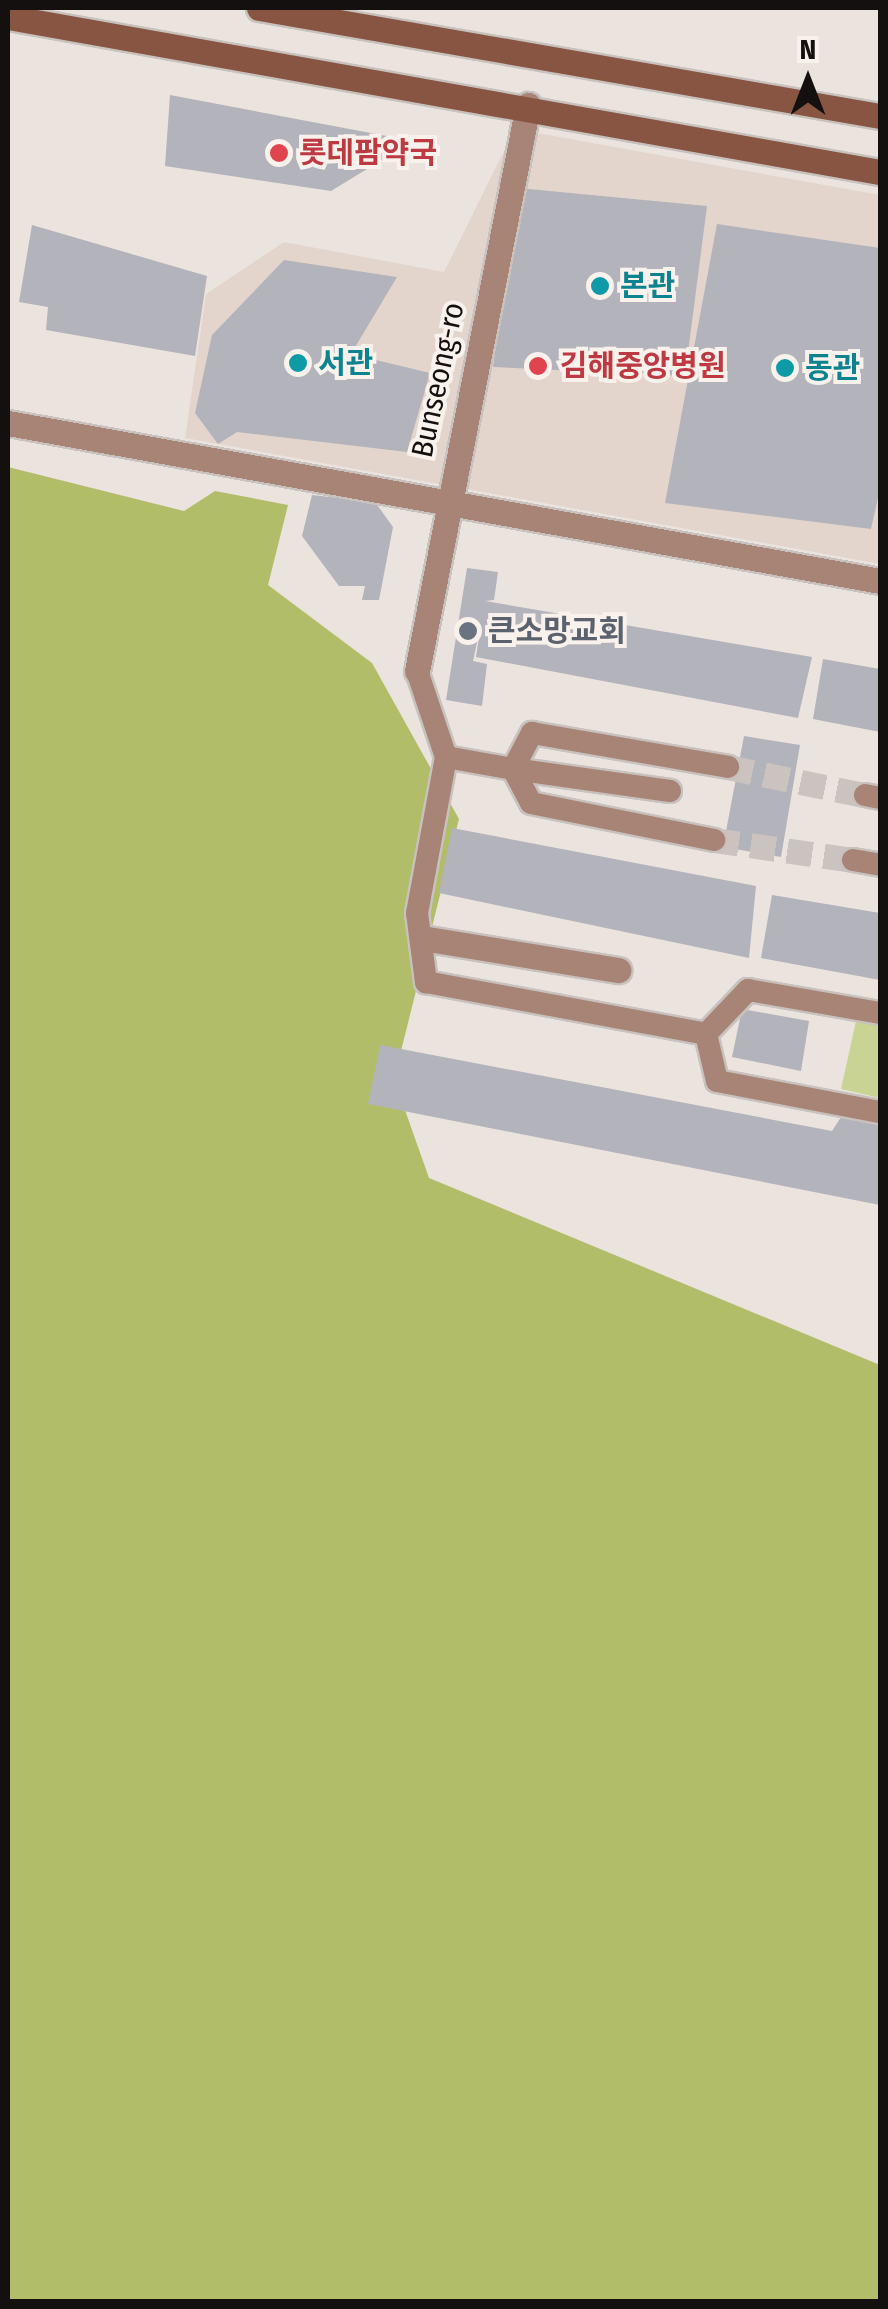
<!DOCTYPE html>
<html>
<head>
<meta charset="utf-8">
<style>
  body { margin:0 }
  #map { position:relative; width:888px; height:2309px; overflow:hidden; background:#ebe3de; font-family:"Fira Sans Condensed","Noto Sans KR",sans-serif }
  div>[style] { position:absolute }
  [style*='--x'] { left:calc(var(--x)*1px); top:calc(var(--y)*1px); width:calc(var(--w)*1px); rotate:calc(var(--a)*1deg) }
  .built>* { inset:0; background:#e4d5cc }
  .green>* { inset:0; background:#c9d393 }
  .forest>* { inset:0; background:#b2bd6a }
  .building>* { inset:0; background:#b3b3bb }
  .street-tunnel>* { height:25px; margin-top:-12.5px; transform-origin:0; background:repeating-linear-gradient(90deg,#cbc3bf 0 25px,transparent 0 37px) }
  .roads { filter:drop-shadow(2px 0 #c8c1bd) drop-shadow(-2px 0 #c8c1bd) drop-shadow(0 2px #c8c1bd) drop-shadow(0 -2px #c8c1bd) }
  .lane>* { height:22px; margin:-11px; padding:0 11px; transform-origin:11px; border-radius:11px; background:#a88477 }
  .street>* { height:25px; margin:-12.5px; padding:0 12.5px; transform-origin:12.5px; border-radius:12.5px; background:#a88477 }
  .secondary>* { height:25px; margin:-12.5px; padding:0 12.5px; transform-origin:12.5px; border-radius:12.5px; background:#885543 }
  .dots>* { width:28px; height:28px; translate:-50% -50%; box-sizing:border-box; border:5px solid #f9f1ec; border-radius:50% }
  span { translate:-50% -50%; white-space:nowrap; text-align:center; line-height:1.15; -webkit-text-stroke:8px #f9f1ec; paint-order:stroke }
  .health-label { font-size:30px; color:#be3a42; font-weight:700 }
  .left { translate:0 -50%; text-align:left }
  .culture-label { font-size:30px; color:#0d838f; font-weight:700 }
  .street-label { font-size:30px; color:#13100f }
  .worship-label { font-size:30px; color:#5b616d; font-weight:700 }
  .frame { position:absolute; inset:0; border:10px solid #13100f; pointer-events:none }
  .north { position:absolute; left:758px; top:30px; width:100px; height:100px; -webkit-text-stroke:8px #f9f1ec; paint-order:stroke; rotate:0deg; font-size:28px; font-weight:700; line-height:40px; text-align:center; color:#13100f }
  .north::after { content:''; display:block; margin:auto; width:35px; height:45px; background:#13100f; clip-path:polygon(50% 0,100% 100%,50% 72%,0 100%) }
</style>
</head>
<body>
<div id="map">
  <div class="built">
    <i style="clip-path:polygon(515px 129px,880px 195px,880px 564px,185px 438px,206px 294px,284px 242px,444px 272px)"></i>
  </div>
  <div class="green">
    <i style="clip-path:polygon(856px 1021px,880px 1025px,880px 1098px,841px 1089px)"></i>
  </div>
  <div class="forest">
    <i style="clip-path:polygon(8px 467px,184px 511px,215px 491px,288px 505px,268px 585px,372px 663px,459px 819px,394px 1079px,429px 1178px,880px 1365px,880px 2301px,8px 2302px)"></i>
  </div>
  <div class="building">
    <i style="clip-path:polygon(170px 95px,413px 141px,331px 191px,165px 166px)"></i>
    <i style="clip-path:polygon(518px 188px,707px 206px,685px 376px,493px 367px)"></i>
    <i style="clip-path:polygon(717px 224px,880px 248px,880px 489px,871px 529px,665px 503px)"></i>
    <i style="clip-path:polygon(32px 225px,207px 276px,195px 356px,46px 330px,48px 307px,19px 302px)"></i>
    <i style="clip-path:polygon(284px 260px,397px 277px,351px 354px,430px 373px,407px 452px,237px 432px,218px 444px,195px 413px,212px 335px)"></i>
    <i style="clip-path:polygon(312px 495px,375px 502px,393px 527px,379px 600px,362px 600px,365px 586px,339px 586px,302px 536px)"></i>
    <i style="clip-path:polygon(467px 568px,498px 572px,494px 600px,485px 601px,812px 657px,798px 718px,476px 657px,481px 624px,473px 661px,487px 664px,482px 706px,446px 700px)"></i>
    <i style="clip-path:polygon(823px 659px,880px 669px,880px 732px,813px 719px)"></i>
    <i style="clip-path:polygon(744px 736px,800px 745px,781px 857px,723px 847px)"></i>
    <i style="clip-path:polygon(452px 828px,756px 886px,749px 958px,439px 893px)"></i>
    <i style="clip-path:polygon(772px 895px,880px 913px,880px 980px,761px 958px)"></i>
    <i style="clip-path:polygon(742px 1009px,809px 1021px,801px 1071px,732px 1057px)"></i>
    <i style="clip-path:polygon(380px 1045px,832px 1131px,845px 1111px,880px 1118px,880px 1205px,368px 1104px)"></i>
  </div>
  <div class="street-tunnel">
    <i style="--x:728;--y:767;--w:140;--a:11.6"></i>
    <i style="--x:714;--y:840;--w:140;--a:8.2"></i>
  </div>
  <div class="roads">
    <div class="lane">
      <i style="--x:417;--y:671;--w:91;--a:71.4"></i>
      <i style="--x:446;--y:757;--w:68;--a:10.2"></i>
      <i style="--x:513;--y:769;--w:38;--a:62"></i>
      <i style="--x:531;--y:803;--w:187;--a:11.4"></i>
      <i style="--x:446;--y:757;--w:159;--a:100.5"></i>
      <i style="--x:417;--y:913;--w:70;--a:82.6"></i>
      <i style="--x:426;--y:982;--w:285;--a:10.5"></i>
      <i style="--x:706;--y:1034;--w:48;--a:76.8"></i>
      <i style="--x:717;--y:1081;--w:166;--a:10.8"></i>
      <i style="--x:670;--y:791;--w:159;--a:-172"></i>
      <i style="--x:513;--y:769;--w:41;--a:-62.2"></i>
      <i style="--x:532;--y:733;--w:199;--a:9.8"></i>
      <i style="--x:865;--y:795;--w:15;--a:11"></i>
      <i style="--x:853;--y:860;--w:27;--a:10"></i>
      <i style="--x:706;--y:1034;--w:61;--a:-46.3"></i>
      <i style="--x:748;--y:990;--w:134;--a:9.9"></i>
    </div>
    <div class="street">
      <i style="--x:8;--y:423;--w:886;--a:10.27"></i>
      <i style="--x:417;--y:671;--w:577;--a:-78.9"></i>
      <i style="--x:422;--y:938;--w:199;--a:9.3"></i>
    </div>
    <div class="secondary">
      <i style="--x:259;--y:8;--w:630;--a:9.87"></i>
      <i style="--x:8;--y:17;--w:886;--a:10.08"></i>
    </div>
  </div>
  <div class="dots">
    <i style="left:279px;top:153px;background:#e0444e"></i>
    <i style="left:600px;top:286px;background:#0f9aa8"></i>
    <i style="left:298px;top:363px;background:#0f9aa8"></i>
    <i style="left:538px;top:366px;background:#e0444e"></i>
    <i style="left:785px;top:368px;background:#0f9aa8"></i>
    <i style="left:468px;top:631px;background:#6b7280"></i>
  </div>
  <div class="health-label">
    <span class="left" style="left:299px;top:153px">롯데팜약국</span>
    <span class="left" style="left:560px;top:366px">김해중앙병원</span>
  </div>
  <div class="culture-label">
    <span class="left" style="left:620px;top:286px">본관</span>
    <span class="left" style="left:318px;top:363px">서관</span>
    <span class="left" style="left:805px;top:368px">동관</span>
  </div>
  <div class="street-label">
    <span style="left:438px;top:380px;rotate:-78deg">Bunseong-ro</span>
  </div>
  <div class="worship-label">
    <span class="left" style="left:488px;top:631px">큰소망교회</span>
  </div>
  <div class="frame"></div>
  <div class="north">N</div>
</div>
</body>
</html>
